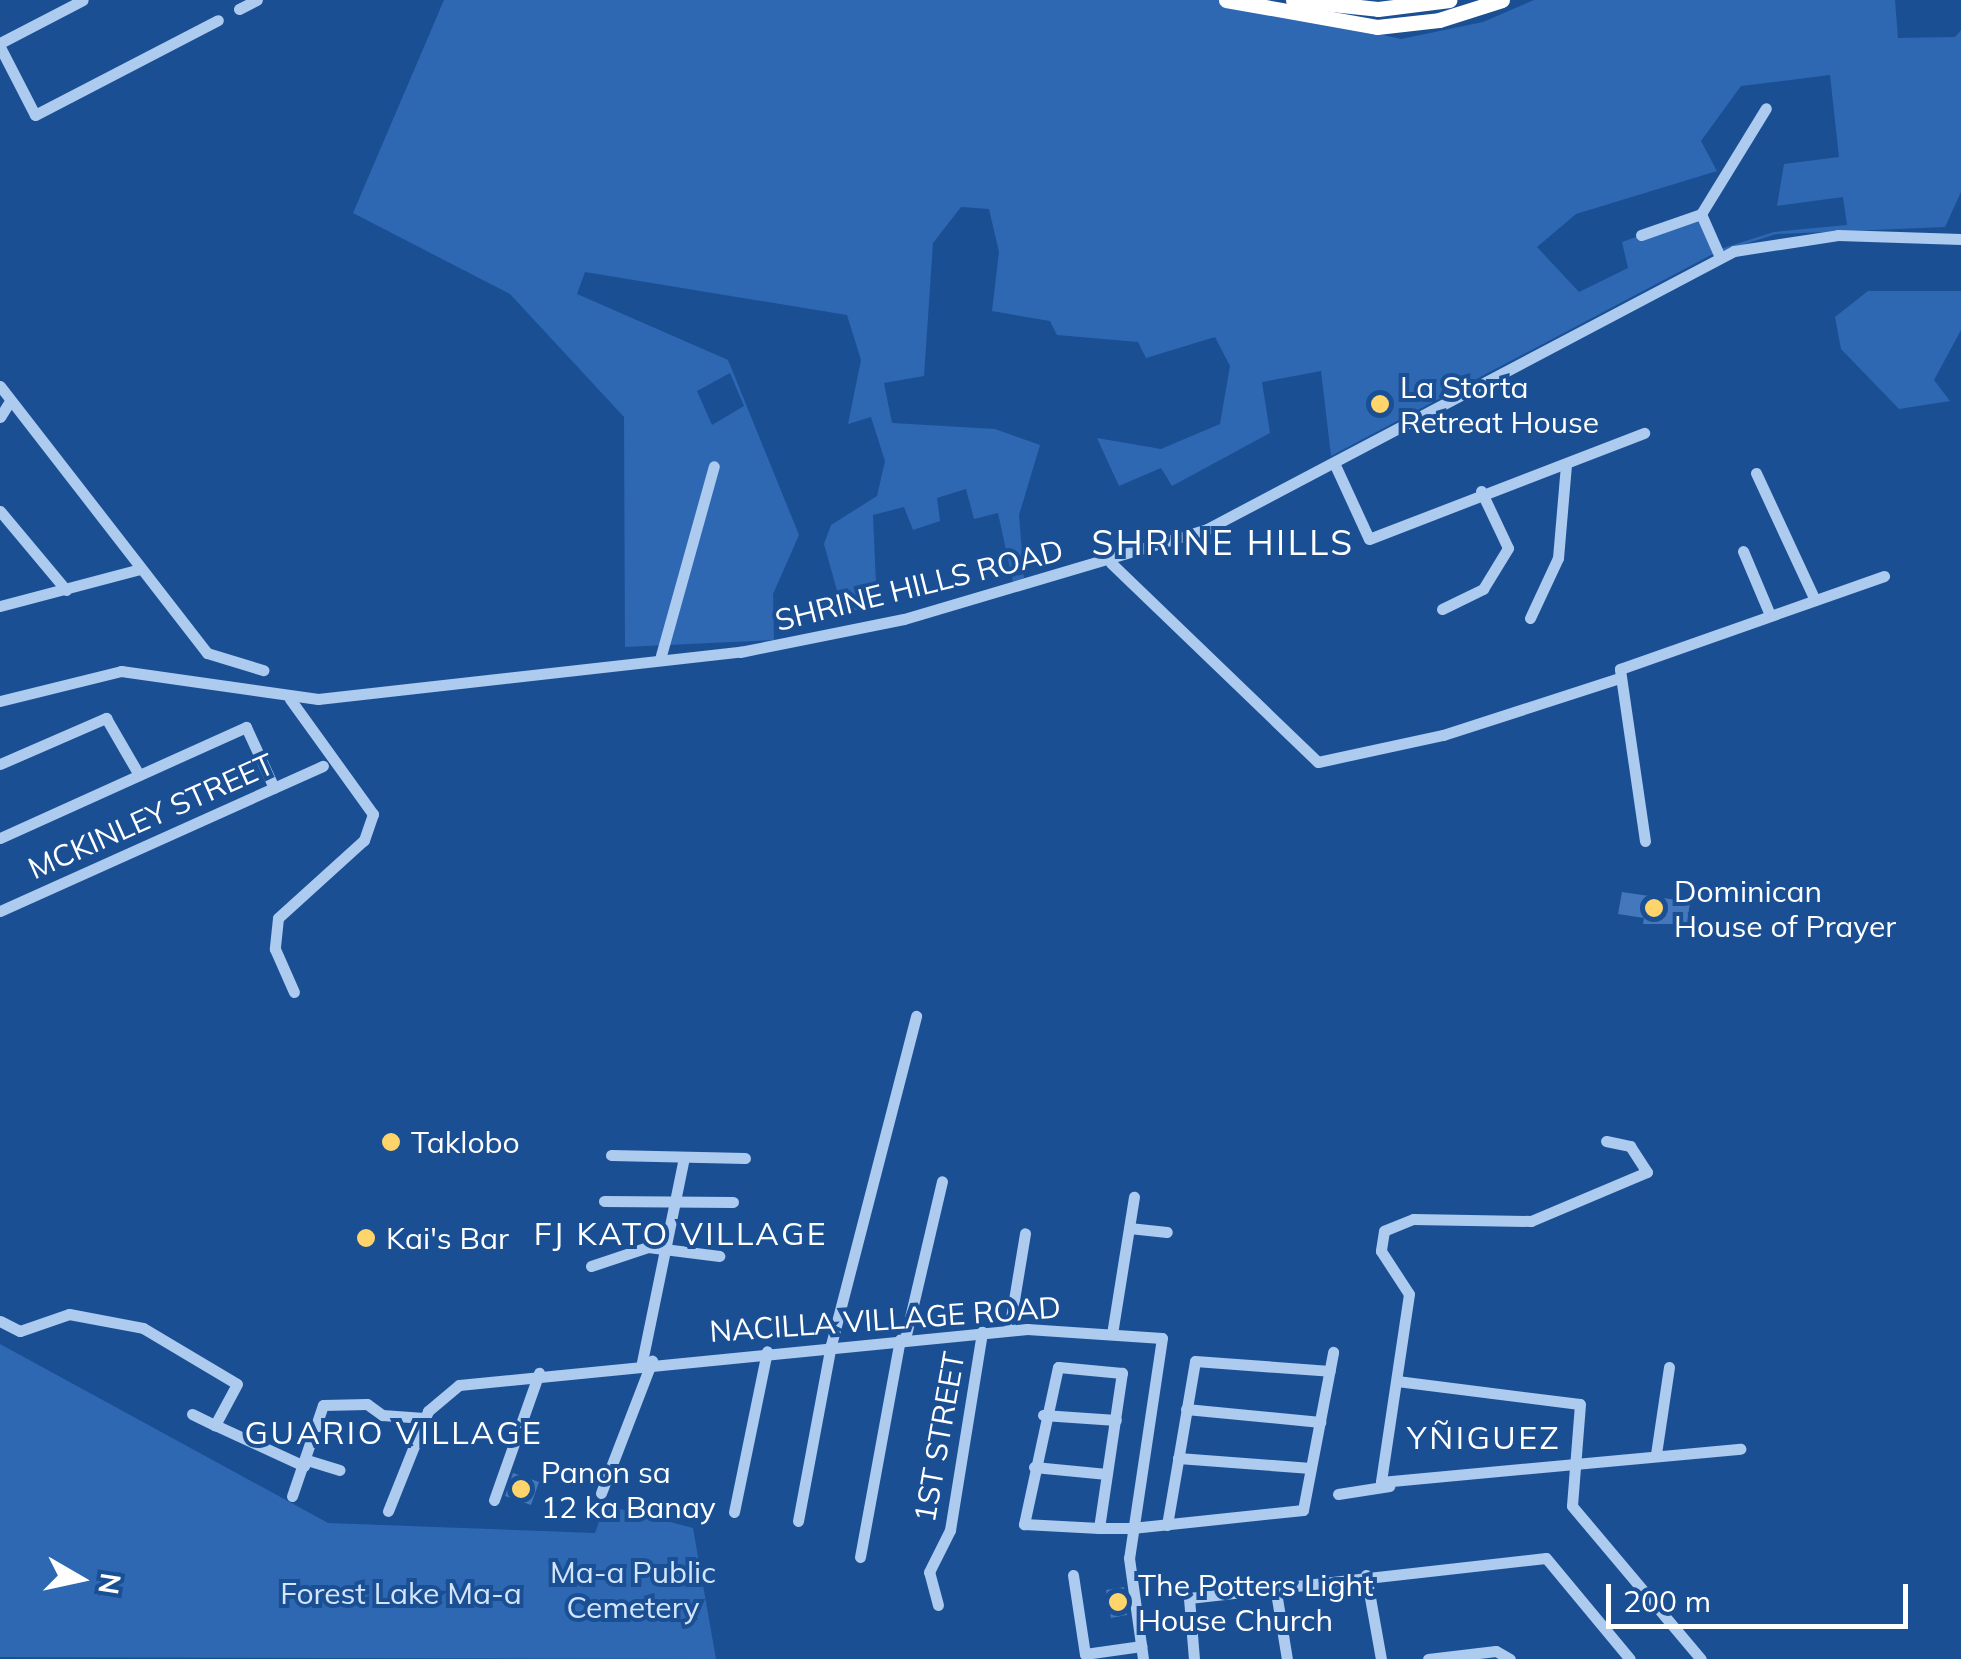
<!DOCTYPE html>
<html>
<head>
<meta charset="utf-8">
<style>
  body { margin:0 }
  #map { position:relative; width:1961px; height:1659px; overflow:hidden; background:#1b4f94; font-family:Mulish,sans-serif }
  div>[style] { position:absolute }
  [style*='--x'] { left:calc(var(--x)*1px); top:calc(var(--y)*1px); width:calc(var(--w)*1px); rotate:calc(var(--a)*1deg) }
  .green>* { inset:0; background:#2e68b2 }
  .building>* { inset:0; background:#47b }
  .minor>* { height:11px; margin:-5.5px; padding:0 5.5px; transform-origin:5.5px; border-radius:5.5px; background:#adcaef }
  .highway>* { height:15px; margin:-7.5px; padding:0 7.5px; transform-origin:7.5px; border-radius:7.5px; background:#fff }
  .dots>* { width:28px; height:28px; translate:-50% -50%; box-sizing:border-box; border:5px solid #1b4f94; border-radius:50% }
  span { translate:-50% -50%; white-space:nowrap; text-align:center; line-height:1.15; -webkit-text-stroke:8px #1b4f94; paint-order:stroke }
  .poi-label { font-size:30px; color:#fff }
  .left { translate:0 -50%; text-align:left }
  .street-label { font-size:30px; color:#fff }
  .park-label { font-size:30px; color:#d3e5fb }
  .neighbourhood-label { font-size:32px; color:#fff; letter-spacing:2.5px }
  .quarter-label { font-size:35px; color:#fff; letter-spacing:2.5px }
  .north { position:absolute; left:30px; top:1529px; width:100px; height:100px; -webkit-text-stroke:8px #1b4f94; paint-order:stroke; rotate:99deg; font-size:28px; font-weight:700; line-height:40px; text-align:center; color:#fff }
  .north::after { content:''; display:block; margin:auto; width:35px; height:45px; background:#fff; clip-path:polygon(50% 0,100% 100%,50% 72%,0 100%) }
  .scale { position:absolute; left:1606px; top:1584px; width:302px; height:45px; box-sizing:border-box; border:5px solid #fff; border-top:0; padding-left:12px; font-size:30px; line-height:35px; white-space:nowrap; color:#fff; -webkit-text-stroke:8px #1b4f94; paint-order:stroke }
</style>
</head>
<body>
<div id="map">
  <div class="green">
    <i style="clip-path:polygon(evenodd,444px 0,1231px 0,1401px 39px,1483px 22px,1534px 0,1895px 0,1898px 38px,1955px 37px,1961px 30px,1961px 192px,1945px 227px,1776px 234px,1711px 255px,1331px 456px,1321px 371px,1262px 382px,1270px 433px,1172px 486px,1161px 468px,1119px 486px,1097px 438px,1161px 449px,1220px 424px,1230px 366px,1215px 337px,1146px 358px,1138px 342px,1057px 335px,1050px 321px,992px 311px,999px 252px,989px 209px,961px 207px,933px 243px,924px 376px,884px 383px,892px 423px,995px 429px,1040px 445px,1019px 515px,1024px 578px,1013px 582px,998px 513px,974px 519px,966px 489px,937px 498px,940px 521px,913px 530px,904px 507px,873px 515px,877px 607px,843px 612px,824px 544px,831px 525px,877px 496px,885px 461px,871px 417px,848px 424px,861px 360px,847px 315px,585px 272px,577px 294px,728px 360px,799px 535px,773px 594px,774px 640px,625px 647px,624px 417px,510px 294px,353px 213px,444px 0,1830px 75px,1839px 157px,1784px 164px,1777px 206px,1843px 197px,1847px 225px,1774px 232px,1717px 250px,1701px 214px,1622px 242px,1628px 268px,1579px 292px,1537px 247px,1576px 214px,1717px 171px,1701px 141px,1741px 86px,1830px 75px,444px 0,730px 373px,744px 406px,712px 425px,697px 391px,730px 373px)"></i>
    <i style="clip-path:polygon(1868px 291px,1961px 291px,1961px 330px,1934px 380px,1950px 401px,1899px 409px,1841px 349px,1835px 317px)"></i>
    <i style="clip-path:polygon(0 1344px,328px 1523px,595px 1533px,605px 1505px,693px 1528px,716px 1659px,0 1657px)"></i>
  </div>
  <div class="building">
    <i style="clip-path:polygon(1622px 892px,1690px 902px,1687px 924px,1643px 924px,1644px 918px,1618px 914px)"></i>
    <i style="clip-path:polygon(513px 1473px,539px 1482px,531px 1505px,505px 1496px)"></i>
    <i style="clip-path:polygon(1124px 1587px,1127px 1615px,1111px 1618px,1106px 1590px)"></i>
  </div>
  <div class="minor">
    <i style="--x:239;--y:9;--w:20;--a:-27"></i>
    <i style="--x:0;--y:43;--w:93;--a:-27.4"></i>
    <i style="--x:0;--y:47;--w:76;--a:62.8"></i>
    <i style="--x:35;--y:115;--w:206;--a:-27.4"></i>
    <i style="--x:1701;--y:214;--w:47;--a:66.2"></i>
    <i style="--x:1641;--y:235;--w:64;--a:-19.3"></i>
    <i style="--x:1701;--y:214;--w:124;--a:-58.5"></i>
    <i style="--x:0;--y:386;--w:338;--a:52.2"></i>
    <i style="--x:207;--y:653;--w:59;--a:16.9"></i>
    <i style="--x:0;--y:417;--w:19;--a:-58"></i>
    <i style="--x:1335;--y:465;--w:81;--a:65.3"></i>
    <i style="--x:1369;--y:539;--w:295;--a:-21.1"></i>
    <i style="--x:1756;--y:473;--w:140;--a:65.1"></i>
    <i style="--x:0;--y:511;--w:103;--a:50.1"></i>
    <i style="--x:1743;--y:551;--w:69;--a:67.1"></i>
    <i style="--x:1111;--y:563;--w:287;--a:43.9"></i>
    <i style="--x:1318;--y:762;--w:128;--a:-12.2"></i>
    <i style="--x:1443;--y:735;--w:182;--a:-17.9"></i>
    <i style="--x:0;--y:606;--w:145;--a:-14.8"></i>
    <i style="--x:1442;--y:609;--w:46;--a:-26"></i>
    <i style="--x:1483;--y:589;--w:48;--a:-58.6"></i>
    <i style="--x:1508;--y:548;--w:63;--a:-115.3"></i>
    <i style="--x:1530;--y:618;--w:66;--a:-65"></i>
    <i style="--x:1558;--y:558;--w:94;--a:-85.1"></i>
    <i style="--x:660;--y:659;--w:200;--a:-74.4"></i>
    <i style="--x:290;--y:699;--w:142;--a:54.2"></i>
    <i style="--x:373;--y:814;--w:28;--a:109"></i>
    <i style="--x:364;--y:840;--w:116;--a:137.8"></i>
    <i style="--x:278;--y:918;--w:31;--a:96"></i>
    <i style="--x:275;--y:949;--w:47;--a:66.2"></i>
    <i style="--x:0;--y:701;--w:125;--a:-13.9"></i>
    <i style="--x:121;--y:671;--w:199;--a:8.1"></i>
    <i style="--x:318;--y:699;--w:425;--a:-6.4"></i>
    <i style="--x:740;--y:652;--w:167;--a:-11.4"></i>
    <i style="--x:904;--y:619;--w:316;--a:-16.5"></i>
    <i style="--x:1207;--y:529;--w:596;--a:-27.81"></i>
    <i style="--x:1734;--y:251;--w:105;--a:-8.7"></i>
    <i style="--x:1838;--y:235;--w:123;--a:1.9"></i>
    <i style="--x:0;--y:764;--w:116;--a:-23.5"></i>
    <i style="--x:106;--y:718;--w:66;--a:59.9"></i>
    <i style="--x:0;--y:838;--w:270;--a:-24.3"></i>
    <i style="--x:246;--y:727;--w:67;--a:65.3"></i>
    <i style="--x:1645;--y:841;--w:174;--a:-98.3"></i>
    <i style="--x:1620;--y:669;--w:280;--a:-19.4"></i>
    <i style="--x:0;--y:911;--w:354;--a:-24.2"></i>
    <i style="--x:1606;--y:1141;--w:25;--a:12"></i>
    <i style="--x:1630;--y:1146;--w:31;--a:57"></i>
    <i style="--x:1647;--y:1172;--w:126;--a:157.1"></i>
    <i style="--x:1531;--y:1221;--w:118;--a:-179"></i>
    <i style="--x:1413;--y:1219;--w:31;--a:158"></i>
    <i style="--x:1384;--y:1231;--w:20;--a:99"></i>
    <i style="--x:1381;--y:1251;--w:51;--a:56.9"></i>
    <i style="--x:1409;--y:1294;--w:190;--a:98.5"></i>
    <i style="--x:1381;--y:1482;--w:361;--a:-5.3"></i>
    <i style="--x:611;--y:1155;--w:134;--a:1.3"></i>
    <i style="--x:604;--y:1201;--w:129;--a:0.4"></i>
    <i style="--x:1129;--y:1228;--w:38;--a:6"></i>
    <i style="--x:591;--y:1266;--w:60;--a:-18.4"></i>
    <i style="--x:648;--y:1247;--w:72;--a:7.2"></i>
    <i style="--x:0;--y:1321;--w:22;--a:27"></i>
    <i style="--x:20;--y:1331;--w:52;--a:-19.1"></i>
    <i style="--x:69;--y:1314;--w:75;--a:10.7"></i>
    <i style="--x:143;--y:1328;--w:109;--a:30.8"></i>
    <i style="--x:237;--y:1384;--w:47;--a:118.2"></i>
    <i style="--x:215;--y:1425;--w:98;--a:24.7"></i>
    <i style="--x:1009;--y:1330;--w:98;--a:-80.6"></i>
    <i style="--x:1112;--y:1334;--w:139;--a:-80.9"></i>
    <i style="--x:905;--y:1339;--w:162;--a:-76.8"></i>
    <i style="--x:642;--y:1362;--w:209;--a:-78.4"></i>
    <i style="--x:1397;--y:1381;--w:184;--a:7.2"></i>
    <i style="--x:1580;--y:1404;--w:102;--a:94.5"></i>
    <i style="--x:1572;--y:1506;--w:200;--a:49.9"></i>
    <i style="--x:1186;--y:1409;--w:135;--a:5.5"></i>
    <i style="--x:192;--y:1414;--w:25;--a:26"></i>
    <i style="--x:1043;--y:1415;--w:73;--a:3.9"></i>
    <i style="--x:1656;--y:1454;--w:88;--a:-81.5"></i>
    <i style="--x:1178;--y:1458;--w:133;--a:4.3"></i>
    <i style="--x:307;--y:1460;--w:34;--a:17"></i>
    <i style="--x:1034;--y:1467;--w:73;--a:5.5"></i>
    <i style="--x:601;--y:1493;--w:142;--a:-68.9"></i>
    <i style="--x:1338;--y:1494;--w:52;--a:-8.9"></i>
    <i style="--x:292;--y:1496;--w:96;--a:-71.2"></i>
    <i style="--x:323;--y:1405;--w:44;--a:-1.3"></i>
    <i style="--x:367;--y:1404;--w:19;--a:36"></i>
    <i style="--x:382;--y:1415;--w:42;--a:4.1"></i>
    <i style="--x:494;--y:1500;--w:135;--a:-70.5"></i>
    <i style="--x:388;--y:1511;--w:108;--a:-68.2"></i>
    <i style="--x:428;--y:1411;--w:40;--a:-40"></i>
    <i style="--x:459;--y:1385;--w:571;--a:-5.63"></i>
    <i style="--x:1027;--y:1329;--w:135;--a:3.8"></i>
    <i style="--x:1162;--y:1338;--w:222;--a:98.5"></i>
    <i style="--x:1129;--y:1558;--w:102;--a:82.1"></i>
    <i style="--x:734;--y:1512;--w:164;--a:-78.4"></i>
    <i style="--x:798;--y:1521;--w:179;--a:-79.4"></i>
    <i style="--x:831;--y:1345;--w:340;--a:-75.5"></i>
    <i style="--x:1167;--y:1525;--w:166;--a:-80.3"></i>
    <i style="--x:1195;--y:1361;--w:135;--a:4.2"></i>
    <i style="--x:1099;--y:1528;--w:157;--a:-81.6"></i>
    <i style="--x:1122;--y:1373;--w:64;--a:-174.6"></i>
    <i style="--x:1058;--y:1367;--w:161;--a:102.2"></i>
    <i style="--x:1024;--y:1524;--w:75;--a:3.1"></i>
    <i style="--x:1099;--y:1528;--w:33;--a:0"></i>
    <i style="--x:1132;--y:1528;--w:172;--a:-6"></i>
    <i style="--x:1303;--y:1510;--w:161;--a:-79.2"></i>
    <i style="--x:860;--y:1557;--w:221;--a:-79.6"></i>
    <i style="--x:1073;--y:1575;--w:80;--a:81.4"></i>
    <i style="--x:1085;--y:1654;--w:57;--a:-8.1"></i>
    <i style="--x:1366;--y:1575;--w:85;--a:79.9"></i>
    <i style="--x:1275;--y:1586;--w:74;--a:80.7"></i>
    <i style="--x:938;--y:1605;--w:34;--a:-105"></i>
    <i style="--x:929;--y:1572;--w:47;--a:-63.4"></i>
    <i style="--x:950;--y:1530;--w:201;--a:-80.8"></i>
    <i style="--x:1194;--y:1659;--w:61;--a:-94.7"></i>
    <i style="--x:1189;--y:1598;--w:359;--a:-6.4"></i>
    <i style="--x:1546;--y:1558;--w:131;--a:50.3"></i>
    <i style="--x:1428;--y:1659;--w:68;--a:-6.7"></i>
    <i style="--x:1496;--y:1651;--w:16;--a:30"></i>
  </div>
  <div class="highway">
    <i style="--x:1226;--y:0;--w:153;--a:10.1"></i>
    <i style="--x:1377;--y:27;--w:62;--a:-6.4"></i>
    <i style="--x:1439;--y:20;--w:66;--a:-17.6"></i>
    <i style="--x:1293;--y:0;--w:85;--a:6"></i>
    <i style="--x:1378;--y:9;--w:72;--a:-7.2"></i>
  </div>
  <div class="dots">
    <i style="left:1380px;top:404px;background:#ffd56b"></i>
    <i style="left:1654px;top:908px;background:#ffd56b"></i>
    <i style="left:391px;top:1142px;background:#ffd56b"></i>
    <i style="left:366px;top:1238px;background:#ffd56b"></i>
    <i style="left:521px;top:1489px;background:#ffd56b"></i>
    <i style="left:1118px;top:1602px;background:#ffd56b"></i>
  </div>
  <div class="poi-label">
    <span class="left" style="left:1400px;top:404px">La Storta<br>Retreat House</span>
    <span class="left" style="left:1674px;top:908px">Dominican<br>House of Prayer</span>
    <span class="left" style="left:411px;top:1142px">Taklobo</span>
    <span class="left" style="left:386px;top:1238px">Kai's Bar</span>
    <span class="left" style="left:541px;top:1489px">Panon sa<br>12 ka Banay</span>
    <span class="left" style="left:1138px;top:1602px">The Potters Light<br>House Church</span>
  </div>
  <div class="street-label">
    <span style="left:919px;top:585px;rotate:-14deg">SHRINE HILLS ROAD</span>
    <span style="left:151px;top:816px;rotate:-24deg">MCKINLEY STREET</span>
    <span style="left:885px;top:1319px;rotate:-4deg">NACILLA VILLAGE ROAD</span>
    <span style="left:939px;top:1437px;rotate:-80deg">1ST STREET</span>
  </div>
  <div class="park-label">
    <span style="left:633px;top:1589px">Ma-a Public<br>Cemetery</span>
    <span style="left:401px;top:1593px">Forest Lake Ma-a</span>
  </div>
  <div class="neighbourhood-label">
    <span style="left:681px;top:1233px">FJ KATO VILLAGE</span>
    <span style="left:394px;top:1432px">GUARIO VILLAGE</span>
    <span style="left:1484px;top:1437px">YÑIGUEZ</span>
  </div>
  <div class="quarter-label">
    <span style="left:1223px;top:542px">SHRINE HILLS</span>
  </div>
  <div class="north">N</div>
  <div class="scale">200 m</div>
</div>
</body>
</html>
